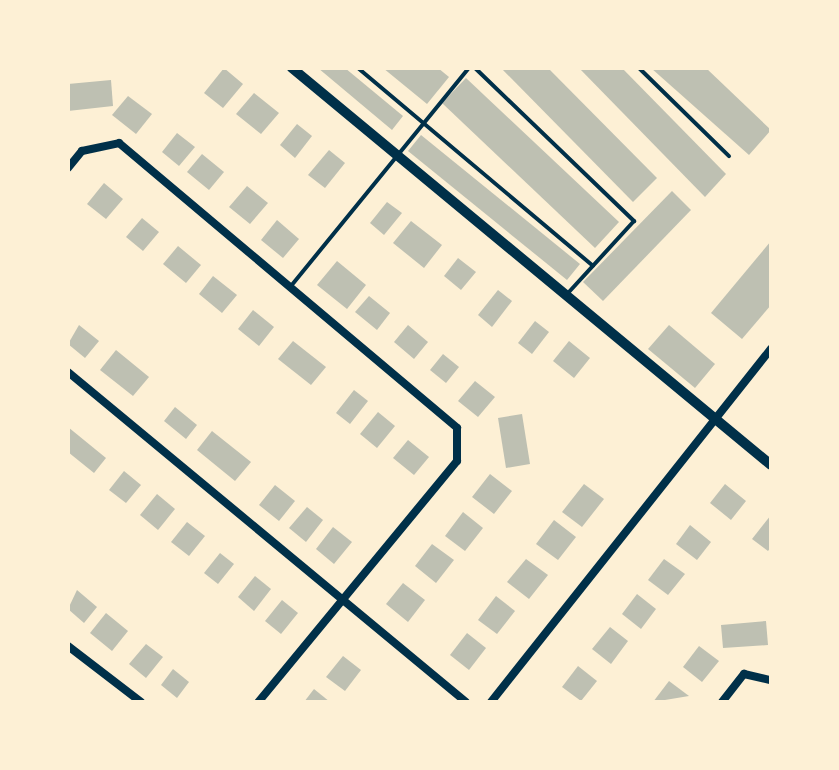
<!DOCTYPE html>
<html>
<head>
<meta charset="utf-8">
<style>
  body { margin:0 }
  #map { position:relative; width:839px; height:770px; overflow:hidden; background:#fdf0d5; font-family:Roboto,sans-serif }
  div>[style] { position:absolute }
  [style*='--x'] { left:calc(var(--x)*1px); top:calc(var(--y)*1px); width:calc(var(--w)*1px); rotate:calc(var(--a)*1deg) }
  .building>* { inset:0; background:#bec0b2 }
  .service>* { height:4px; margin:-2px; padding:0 2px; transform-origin:2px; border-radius:2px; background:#003049 }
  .minor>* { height:8px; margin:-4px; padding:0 4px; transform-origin:4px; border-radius:4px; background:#003049 }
  .tertiary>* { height:10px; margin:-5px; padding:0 5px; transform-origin:5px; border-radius:5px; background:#003049 }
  span { translate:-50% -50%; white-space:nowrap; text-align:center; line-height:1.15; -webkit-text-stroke:7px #fdf0d5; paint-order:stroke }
  .frame { position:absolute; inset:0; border:70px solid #fdf0d5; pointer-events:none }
</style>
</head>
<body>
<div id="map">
  <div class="building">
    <i style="clip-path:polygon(224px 68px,243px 84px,223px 108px,204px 93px)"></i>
    <i style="clip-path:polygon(318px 68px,345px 68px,403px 116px,392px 130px)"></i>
    <i style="clip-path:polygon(383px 68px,438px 68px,449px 77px,427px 104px)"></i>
    <i style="clip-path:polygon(501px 68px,548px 68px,657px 178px,633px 202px)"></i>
    <i style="clip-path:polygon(579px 68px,622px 68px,726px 174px,705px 197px)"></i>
    <i style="clip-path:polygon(651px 68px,706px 68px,771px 130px,749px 155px)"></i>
    <i style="clip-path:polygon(466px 78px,619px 222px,595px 248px,442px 103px)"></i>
    <i style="clip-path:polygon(111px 80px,113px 106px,68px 111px,68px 84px)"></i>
    <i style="clip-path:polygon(254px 93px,279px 113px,261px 134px,236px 114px)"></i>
    <i style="clip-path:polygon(128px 96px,152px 114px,136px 134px,112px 115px)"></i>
    <i style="clip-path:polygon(297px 124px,312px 136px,295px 158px,280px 145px)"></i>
    <i style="clip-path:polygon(177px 133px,195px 147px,179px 166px,162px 152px)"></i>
    <i style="clip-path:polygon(421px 135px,580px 264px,567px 280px,408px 151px)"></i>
    <i style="clip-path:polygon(329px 150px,345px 163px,325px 188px,308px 175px)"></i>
    <i style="clip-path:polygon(202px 154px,224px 172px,209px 190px,187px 172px)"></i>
    <i style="clip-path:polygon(104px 183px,123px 199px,106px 219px,87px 204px)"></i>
    <i style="clip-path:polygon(247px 186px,268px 203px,250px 224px,229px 207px)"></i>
    <i style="clip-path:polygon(672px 191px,691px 210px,603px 301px,583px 282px)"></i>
    <i style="clip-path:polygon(387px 202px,402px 213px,384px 235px,370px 223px)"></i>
    <i style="clip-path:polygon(142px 218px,159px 232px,143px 251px,126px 237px)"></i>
    <i style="clip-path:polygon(277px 220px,299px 239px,283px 258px,261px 240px)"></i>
    <i style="clip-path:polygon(411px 221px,442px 245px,424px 268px,393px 243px)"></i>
    <i style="clip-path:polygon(771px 241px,771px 305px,742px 339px,711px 313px)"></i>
    <i style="clip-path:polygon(178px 246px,201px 265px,186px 283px,163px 264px)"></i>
    <i style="clip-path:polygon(458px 258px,476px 272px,461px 290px,444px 276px)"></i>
    <i style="clip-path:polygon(337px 261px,366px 285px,347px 309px,317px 285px)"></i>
    <i style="clip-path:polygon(213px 276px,237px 295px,222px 313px,199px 294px)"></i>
    <i style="clip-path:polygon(498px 290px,512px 301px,492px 327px,478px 315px)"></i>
    <i style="clip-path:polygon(369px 296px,390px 313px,377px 330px,355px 312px)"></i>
    <i style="clip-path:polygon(253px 310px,274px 327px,259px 346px,238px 329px)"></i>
    <i style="clip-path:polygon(535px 321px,549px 332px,532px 354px,518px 343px)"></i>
    <i style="clip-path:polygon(79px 325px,99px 341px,85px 358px,68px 344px)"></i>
    <i style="clip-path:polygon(408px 325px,428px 342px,414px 359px,394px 342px)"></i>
    <i style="clip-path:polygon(669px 325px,715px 364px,695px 388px,648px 349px)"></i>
    <i style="clip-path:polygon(293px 341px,326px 367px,311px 385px,278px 359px)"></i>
    <i style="clip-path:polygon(569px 341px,590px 358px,574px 378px,553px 361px)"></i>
    <i style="clip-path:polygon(116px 350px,149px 377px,133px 396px,100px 370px)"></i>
    <i style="clip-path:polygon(443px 354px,459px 367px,446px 383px,430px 370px)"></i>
    <i style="clip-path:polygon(475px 381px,495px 397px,478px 417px,458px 401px)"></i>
    <i style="clip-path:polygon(354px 390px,368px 401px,350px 424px,336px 413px)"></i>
    <i style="clip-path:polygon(175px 407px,197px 425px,186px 439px,164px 421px)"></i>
    <i style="clip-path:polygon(378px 412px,395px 426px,377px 448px,360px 434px)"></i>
    <i style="clip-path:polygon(522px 414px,530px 464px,506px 468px,498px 418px)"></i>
    <i style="clip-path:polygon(68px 427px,106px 458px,94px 473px,68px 452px)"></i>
    <i style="clip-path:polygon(212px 431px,251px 462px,235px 481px,197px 450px)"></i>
    <i style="clip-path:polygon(408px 440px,429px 457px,414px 475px,393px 458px)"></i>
    <i style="clip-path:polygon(124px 471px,141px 485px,126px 503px,109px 490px)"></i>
    <i style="clip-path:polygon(490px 474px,512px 491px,494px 514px,472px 497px)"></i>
    <i style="clip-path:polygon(584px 484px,604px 499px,582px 527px,562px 512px)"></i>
    <i style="clip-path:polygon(725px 484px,746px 501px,731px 520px,710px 503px)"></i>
    <i style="clip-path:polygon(275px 485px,295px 501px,279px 521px,259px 505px)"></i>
    <i style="clip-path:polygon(157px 494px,175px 509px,158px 530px,140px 515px)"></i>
    <i style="clip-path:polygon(307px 507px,323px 520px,306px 542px,289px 528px)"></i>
    <i style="clip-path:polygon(463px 512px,483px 528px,465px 551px,445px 536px)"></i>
    <i style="clip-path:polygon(771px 515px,771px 547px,768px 551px,752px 539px)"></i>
    <i style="clip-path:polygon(554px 520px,576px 537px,558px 560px,536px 544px)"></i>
    <i style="clip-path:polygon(187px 522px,205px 536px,189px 556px,171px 542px)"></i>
    <i style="clip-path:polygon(690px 525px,711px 542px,697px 560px,676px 544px)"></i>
    <i style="clip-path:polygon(333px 527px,352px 542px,334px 564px,316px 549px)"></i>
    <i style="clip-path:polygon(432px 544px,454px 560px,436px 583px,415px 566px)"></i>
    <i style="clip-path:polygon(220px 553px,234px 564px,218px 584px,204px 573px)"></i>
    <i style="clip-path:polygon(526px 559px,548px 575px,529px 599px,507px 582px)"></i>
    <i style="clip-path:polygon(664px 559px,685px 574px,668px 595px,648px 580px)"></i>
    <i style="clip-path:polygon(255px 576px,271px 589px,254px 611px,238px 597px)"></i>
    <i style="clip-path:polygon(403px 583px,425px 600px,408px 622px,386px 604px)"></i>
    <i style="clip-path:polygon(77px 590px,97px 607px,84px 623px,68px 609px)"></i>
    <i style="clip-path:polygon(637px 594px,656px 609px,641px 629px,622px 614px)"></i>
    <i style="clip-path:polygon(496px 596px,515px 611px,497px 634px,478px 620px)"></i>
    <i style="clip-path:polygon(282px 600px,298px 613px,281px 634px,265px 621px)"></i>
    <i style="clip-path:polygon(106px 613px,128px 631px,112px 651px,90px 633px)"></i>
    <i style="clip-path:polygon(766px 621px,768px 645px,723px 648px,721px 625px)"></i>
    <i style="clip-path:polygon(610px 627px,628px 641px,611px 664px,592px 649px)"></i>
    <i style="clip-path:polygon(467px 633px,486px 648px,469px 670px,450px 655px)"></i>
    <i style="clip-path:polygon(146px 644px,163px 657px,146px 678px,129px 664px)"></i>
    <i style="clip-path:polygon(699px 646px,719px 661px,702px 682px,683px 667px)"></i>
    <i style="clip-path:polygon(343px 656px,361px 670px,345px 691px,326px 677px)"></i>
    <i style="clip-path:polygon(578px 666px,597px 681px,581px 701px,562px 687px)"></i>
    <i style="clip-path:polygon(173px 669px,189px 682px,177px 698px,161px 685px)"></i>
    <i style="clip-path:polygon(669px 681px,689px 696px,653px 702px)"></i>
    <i style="clip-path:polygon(314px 689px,330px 702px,304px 702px)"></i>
  </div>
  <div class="service">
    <i style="--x:358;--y:68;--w:307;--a:40.1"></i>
    <i style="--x:475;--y:68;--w:221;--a:43.9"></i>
    <i style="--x:634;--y:221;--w:99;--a:132.5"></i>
    <i style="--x:639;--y:68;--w:126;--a:44.4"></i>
    <i style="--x:291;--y:286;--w:281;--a:-50.8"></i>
  </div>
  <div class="minor">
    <i style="--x:68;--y:168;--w:22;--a:-51"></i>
    <i style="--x:82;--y:151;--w:38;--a:-12"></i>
    <i style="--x:119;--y:143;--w:442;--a:40.1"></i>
    <i style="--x:457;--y:428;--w:33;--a:90"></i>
    <i style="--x:457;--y:461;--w:313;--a:129.5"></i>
    <i style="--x:68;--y:372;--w:517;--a:39.66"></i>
    <i style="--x:68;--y:646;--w:92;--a:37.5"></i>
    <i style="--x:491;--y:702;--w:451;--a:-51.6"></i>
    <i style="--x:722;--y:702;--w:36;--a:-52"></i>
    <i style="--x:744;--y:674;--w:28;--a:13"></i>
  </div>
  <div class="tertiary">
    <i style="--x:292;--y:68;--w:622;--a:39.65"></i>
  </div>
  <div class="frame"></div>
</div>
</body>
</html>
